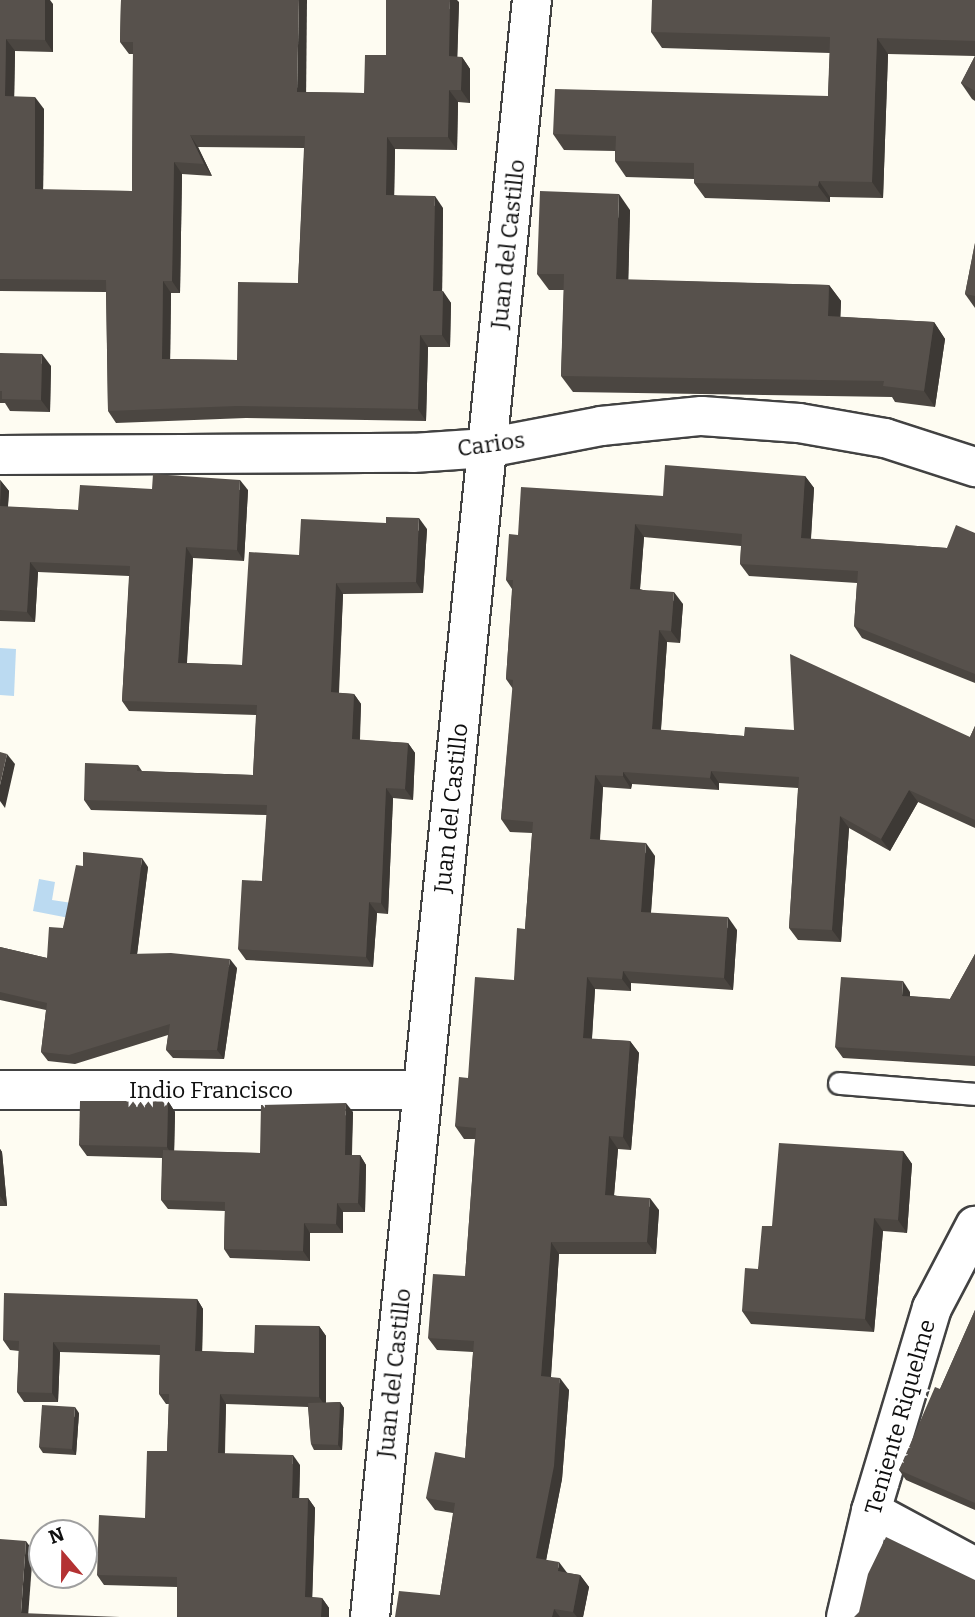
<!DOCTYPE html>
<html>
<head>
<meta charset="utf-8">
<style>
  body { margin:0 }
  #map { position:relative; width:975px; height:1617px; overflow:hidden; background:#fefcf2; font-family:Bitter,serif }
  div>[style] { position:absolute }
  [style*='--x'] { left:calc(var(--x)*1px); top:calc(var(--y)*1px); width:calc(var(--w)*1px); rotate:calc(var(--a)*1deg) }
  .water>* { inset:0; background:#bbdaf1 }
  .roads { filter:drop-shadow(2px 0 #424242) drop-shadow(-2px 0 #424242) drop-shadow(0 2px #424242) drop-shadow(0 -2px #424242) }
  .lane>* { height:21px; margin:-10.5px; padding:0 10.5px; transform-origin:10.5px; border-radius:10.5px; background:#fff }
  .street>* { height:38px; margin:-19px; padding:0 19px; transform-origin:19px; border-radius:19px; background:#fff }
  .wall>* { inset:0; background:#4b4641 }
  .shaded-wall>* { inset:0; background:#3d3935 }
  .building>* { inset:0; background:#57514c }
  span { translate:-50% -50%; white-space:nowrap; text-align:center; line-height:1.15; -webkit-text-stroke:7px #fff; paint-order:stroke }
  .street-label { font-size:23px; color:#0f0f0f }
  .north { position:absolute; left:28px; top:1519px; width:70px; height:70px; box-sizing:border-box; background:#fff; border:2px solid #9f9f9f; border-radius:50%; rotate:340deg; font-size:19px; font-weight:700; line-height:28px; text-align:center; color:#0f0f0f }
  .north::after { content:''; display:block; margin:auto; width:24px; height:32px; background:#b43233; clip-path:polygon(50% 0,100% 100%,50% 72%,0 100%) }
</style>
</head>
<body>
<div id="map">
  <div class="water">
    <i style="clip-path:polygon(0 648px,16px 649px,14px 696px,0 695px)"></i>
    <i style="clip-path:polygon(39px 879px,55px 882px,52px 900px,72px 903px,69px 918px,33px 911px)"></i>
  </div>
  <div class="roads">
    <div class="lane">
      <i style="--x:839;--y:1083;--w:136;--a:4.6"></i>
    </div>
    <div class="street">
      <i style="--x:0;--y:455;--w:413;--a:-0.3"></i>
      <i style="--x:413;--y:453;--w:74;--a:-3.9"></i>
      <i style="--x:487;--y:448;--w:116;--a:-10.9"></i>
      <i style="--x:601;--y:426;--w:101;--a:-5.7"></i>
      <i style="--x:702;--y:416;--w:97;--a:4.1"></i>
      <i style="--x:799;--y:423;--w:87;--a:9.9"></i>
      <i style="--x:885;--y:438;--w:95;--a:17.9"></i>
      <i style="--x:0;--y:1090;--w:422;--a:0"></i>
      <i style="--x:871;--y:1511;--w:118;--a:28.3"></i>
      <i style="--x:370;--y:1617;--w:1625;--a:-84.28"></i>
      <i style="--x:846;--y:1617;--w:109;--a:-76.7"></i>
      <i style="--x:871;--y:1511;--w:212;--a:-73.3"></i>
      <i style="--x:932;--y:1308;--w:93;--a:-62.3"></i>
    </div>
  </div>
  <div class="wall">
    <i style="clip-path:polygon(evenodd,0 0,53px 4px,53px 52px,15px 51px,14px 97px,44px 109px,43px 190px,132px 191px,133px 54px,129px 54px,120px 42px,121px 0,306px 92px,364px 93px,386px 55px,459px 2px,457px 57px,462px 57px,470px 69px,470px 103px,458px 102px,457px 150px,395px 149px,394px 195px,443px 208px,442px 291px,451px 303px,450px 347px,428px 347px,426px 421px,246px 418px,116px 423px,108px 411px,106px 292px,0 291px,0 0,198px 147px,304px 148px,298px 283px,237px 360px,170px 359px,171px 293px,180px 293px,182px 174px,212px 176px,198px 147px)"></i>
    <i style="clip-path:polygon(975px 0,975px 56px,888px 54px,883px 198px,830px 197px,830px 202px,705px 198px,694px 183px,694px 179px,626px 177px,615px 161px,615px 151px,564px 150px,553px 134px,828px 96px,830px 53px,662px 48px,651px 32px)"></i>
    <i style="clip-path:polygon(975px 56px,975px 101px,972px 99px,961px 83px)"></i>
    <i style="clip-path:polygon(630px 210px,628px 280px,829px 285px,841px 301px,840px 317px,934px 322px,945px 339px,935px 407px,895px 402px,892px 397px,573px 392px,561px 376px,564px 290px,549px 290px,537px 274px)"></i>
    <i style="clip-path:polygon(975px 243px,975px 308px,965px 294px)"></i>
    <i style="clip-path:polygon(0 353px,51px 366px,50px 412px,10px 411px,5px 403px,0 403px)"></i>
    <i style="clip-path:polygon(805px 476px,814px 488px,811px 539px,947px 548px,975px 533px,975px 683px,862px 638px,854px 626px,857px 583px,749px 576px,740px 564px,741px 546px,644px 537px,640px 589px,683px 604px,680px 643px,667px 642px,661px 730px,744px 736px,794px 730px,970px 737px,975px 726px,975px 828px,918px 802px,890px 851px,849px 828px,841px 942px,798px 940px,789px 928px,798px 788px,719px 783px,719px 790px,632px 784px,631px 789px,603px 787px,600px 840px,655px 856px,651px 913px,737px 930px,733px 990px,631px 983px,631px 991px,595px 989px,592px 1039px,630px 1041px,639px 1053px,631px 1150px,618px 1149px,614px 1195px,659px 1210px,656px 1254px,559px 1254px,551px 1377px,569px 1390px,562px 1479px,546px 1560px,567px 1573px,580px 1575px,589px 1587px,583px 1617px,395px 1617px,440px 1595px,453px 1513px,435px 1510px,426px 1498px,465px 1458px,473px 1352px,437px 1350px,428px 1338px,465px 1276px,475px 1139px,464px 1139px,455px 1126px,468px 1078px,514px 980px,525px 929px,532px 833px,510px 832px,501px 819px,513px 689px,506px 679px,512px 589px,506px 580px,518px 535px,663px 496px)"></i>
    <i style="clip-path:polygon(0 480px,9px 491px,8px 507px,78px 510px,152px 489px,248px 490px,244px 561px,193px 558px,187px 663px,242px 665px,299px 555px,427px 529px,423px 593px,343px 594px,339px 693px,354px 694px,361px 704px,360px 740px,408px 743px,415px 753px,413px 800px,393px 798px,388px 914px,377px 913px,373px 967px,246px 960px,238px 949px,262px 881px,267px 815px,91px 810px,84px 800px,138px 765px,142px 771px,253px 775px,256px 715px,129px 711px,122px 701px,129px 576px,38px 572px,35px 622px,0 621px)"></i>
    <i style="clip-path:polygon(83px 866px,148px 867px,137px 954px,237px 968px,224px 1059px,173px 1058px,166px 1050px,168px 1035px,75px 1064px,48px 1061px,41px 1052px,46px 1010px,0 1000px,0 947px,47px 958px,63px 928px)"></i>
    <i style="clip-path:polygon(975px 954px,975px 1066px,843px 1058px,835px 1047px,910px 992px,910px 996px,950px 999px)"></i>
    <i style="clip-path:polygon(168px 1101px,175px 1112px,174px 1151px,260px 1153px,353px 1112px,352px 1155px,360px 1155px,366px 1165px,365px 1212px,343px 1212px,343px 1233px,310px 1233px,310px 1261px,230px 1258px,224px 1249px,225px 1211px,168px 1209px,161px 1200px,162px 1158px,87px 1156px,79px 1145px)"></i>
    <i style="clip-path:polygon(0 1149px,2px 1152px,7px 1206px,0 1206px)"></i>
    <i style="clip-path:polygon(903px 1151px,912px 1164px,907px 1233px,883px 1231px,874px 1332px,751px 1324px,742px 1311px,758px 1269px,772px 1226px)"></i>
    <i style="clip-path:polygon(197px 1299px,203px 1309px,202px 1351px,254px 1353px,319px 1326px,326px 1336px,326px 1403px,340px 1402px,344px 1408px,342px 1450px,314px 1450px,311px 1444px,308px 1407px,226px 1404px,225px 1454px,300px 1465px,299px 1498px,308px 1498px,315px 1508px,312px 1597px,322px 1598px,329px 1608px,329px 1617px,177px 1617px,177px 1587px,104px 1585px,97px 1575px,145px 1518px,167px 1451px,169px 1404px,166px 1404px,159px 1394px,160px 1355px,60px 1352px,58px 1402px,24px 1402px,17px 1392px,19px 1351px,10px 1350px,3px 1340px)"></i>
    <i style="clip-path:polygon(975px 1310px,975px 1510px,906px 1480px,899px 1470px,940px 1389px)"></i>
    <i style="clip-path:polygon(79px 1413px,76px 1455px,43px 1453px,39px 1447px)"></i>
  </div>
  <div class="shaded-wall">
    <i style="clip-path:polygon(45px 0,50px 0,53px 4px,53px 52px,45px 40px)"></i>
    <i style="clip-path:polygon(299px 0,307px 0,306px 104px,297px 92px)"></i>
    <i style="clip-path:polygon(450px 0,457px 0,459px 2px,457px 69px,449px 56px)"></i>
    <i style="clip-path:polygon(877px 38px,888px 54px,883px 198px,872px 182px)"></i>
    <i style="clip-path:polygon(6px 39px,15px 51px,14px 109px,5px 96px)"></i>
    <i style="clip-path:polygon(462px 57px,470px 69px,470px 103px,461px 90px)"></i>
    <i style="clip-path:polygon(449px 90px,458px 102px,457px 150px,448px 137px)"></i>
    <i style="clip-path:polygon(35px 97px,44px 109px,43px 201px,35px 189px)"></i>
    <i style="clip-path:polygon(190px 135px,198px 147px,212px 176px,204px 164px)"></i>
    <i style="clip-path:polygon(387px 137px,395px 149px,394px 207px,386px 195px)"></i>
    <i style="clip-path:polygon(174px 162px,182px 174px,180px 293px,172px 281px)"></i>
    <i style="clip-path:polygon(819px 181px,830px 197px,830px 202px,818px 186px)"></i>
    <i style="clip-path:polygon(619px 194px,630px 210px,628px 296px,616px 279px)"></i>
    <i style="clip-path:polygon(435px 196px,443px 208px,442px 303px,433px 291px)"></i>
    <i style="clip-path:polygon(163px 281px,171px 293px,170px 371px,162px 359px)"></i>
    <i style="clip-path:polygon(829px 285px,841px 301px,840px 332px,828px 316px)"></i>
    <i style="clip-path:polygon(443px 291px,451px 303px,450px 347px,442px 335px)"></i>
    <i style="clip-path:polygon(934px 322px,945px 339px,935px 407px,924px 391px)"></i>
    <i style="clip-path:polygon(420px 335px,428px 347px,426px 421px,418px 409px)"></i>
    <i style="clip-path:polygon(42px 354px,51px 366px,50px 412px,41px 400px)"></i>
    <i style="clip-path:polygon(805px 476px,814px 488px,810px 550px,801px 538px)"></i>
    <i style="clip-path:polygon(240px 480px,248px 490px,244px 561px,237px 550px)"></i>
    <i style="clip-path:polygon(1px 481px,9px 491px,7px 517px,0 506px)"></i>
    <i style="clip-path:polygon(419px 518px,427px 529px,423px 593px,416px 582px)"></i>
    <i style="clip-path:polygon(635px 524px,644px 537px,639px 601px,630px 589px)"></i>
    <i style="clip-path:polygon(186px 547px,193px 558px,186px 674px,178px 663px)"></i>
    <i style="clip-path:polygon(30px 562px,38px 572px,35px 622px,27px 612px)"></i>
    <i style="clip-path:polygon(336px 583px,343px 594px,338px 703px,331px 692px)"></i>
    <i style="clip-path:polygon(674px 592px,683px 604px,680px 643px,671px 631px)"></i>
    <i style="clip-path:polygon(659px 630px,667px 642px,660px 741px,652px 729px)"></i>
    <i style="clip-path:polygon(354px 694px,361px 704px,359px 750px,352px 739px)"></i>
    <i style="clip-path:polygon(408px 743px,415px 753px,413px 800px,405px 789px)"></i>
    <i style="clip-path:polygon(7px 754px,15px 764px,5px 808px,0 801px,0 785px)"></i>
    <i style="clip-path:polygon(711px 771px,719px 783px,719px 790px,710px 778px)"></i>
    <i style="clip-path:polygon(623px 772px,632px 784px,631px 789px,623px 776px)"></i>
    <i style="clip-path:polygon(595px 775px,603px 787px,599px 851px,590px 839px)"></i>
    <i style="clip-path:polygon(386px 788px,393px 798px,388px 914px,381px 903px)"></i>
    <i style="clip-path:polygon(909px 790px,918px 802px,890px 851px,881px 839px)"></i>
    <i style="clip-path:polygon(840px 816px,849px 828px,841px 942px,832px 930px)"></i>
    <i style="clip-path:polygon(646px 843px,655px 856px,650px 924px,641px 912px)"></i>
    <i style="clip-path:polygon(142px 858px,148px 867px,136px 963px,130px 954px)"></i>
    <i style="clip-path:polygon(369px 902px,377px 913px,373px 967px,366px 957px)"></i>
    <i style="clip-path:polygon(728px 917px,737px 930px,733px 990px,724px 978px)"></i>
    <i style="clip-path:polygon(230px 959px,237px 968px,224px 1059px,217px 1050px)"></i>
    <i style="clip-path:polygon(623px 971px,631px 983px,631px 991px,622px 979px)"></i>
    <i style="clip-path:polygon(587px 977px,595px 989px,591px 1051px,583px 1038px)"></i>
    <i style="clip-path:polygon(903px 981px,910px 992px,909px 1007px,902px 996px)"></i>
    <i style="clip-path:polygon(630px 1041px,639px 1053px,631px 1150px,623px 1137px)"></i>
    <i style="clip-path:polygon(168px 1101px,175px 1112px,174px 1158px,167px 1147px)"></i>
    <i style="clip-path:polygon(346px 1103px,353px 1112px,351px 1164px,345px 1155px)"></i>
    <i style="clip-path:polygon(609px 1136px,618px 1149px,613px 1207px,605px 1195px)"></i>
    <i style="clip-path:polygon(0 1149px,2px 1152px,7px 1206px,0 1196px)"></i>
    <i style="clip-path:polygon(903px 1151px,912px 1164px,907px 1233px,898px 1220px)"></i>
    <i style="clip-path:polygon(360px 1155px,366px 1165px,365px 1212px,358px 1203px)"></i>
    <i style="clip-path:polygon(650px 1198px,659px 1210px,656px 1254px,647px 1242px)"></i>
    <i style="clip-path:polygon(337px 1203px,343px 1212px,343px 1233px,336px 1224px)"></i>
    <i style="clip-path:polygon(874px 1218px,883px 1231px,874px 1332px,865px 1319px)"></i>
    <i style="clip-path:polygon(304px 1223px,310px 1233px,310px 1261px,303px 1251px)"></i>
    <i style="clip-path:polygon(551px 1242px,559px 1254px,550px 1389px,541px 1376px)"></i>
    <i style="clip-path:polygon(197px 1299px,203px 1309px,202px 1360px,195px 1351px)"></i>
    <i style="clip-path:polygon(319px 1326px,326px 1336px,326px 1407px,319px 1397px)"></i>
    <i style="clip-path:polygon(53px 1342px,60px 1352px,58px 1402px,52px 1393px)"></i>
    <i style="clip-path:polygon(560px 1378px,569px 1390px,562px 1479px,544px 1571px,536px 1558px)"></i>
    <i style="clip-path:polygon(220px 1394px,226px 1404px,224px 1463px,218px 1453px)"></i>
    <i style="clip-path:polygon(340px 1402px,344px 1408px,342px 1450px,338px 1445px)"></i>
    <i style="clip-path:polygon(75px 1407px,79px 1413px,76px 1455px,72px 1449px)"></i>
    <i style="clip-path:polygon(293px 1455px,300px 1465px,299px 1508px,292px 1498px)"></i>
    <i style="clip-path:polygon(308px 1498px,315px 1508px,312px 1607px,305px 1597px)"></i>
    <i style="clip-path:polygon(26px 1541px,33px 1551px,28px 1617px,21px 1613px)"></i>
    <i style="clip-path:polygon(559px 1562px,568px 1574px,558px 1571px)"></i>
    <i style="clip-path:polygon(580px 1575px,589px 1587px,583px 1617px,577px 1617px,573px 1612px)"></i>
    <i style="clip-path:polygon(322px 1598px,329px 1608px,329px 1617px,321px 1617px)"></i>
    <i style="clip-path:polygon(554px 1609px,560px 1617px,552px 1617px)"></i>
  </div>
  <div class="building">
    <i style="clip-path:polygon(evenodd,0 0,45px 0,45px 40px,6px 39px,5px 96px,35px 97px,35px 189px,132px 191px,133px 42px,120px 42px,121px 0,299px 0,297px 92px,364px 93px,365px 55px,386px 55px,386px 0,450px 0,449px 56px,462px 57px,461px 90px,449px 90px,448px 137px,387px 137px,386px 195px,435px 196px,433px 291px,443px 291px,442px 335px,420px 335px,418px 409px,237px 406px,108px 411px,106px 280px,0 279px,0 0,190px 135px,305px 136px,298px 283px,238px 282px,237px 360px,162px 359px,163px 281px,172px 281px,174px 162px,204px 164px,190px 135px)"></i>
    <i style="clip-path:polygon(652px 0,975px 0,975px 41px,877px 38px,872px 182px,819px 181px,818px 186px,694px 183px,694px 163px,615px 161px,616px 136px,553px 134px,555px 89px,828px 96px,830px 37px,651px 32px)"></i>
    <i style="clip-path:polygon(975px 56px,975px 91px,961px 83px)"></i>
    <i style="clip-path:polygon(540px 191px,619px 194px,616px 279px,829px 285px,828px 316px,934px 322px,924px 391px,883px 386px,884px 381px,561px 376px,564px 274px,537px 274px)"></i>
    <i style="clip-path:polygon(975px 243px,975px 296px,965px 294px)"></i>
    <i style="clip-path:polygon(0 353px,42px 354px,41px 400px,2px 399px,2px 391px,0 391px)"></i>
    <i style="clip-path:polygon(665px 465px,805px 476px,801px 538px,947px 548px,956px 525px,975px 533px,975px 674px,854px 626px,858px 571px,740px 564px,742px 534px,635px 524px,630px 589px,674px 592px,671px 631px,659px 630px,652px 729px,744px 736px,745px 727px,794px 730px,790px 654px,970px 737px,975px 726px,975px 820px,909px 790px,881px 839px,840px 816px,832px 930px,789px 928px,799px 777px,711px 771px,710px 778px,623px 772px,623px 776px,595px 775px,590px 839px,646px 843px,641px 912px,728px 917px,724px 978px,623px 971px,622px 979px,587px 977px,583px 1038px,630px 1041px,623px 1137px,609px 1136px,605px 1195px,650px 1198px,647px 1242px,551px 1242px,541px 1376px,560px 1378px,554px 1466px,536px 1558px,559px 1562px,558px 1571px,580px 1575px,573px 1612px,554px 1609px,552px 1617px,395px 1617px,399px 1591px,440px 1595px,455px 1503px,426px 1498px,435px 1452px,465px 1458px,474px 1341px,428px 1338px,433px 1274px,465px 1276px,476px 1128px,455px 1126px,459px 1077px,468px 1078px,475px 977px,514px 980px,517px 928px,525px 929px,533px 822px,501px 819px,513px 680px,506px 679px,513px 580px,506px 580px,509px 534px,518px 535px,521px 487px,663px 496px)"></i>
    <i style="clip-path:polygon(153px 474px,240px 480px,237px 550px,186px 547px,178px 663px,242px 665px,249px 552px,299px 555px,301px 519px,386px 523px,386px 517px,419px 518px,416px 582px,336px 583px,331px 692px,354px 694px,352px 739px,408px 743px,405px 789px,386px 788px,381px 903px,369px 902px,366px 957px,238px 949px,242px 880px,262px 881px,267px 805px,84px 800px,85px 763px,138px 765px,137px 771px,253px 775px,257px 705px,122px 701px,130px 566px,30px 562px,27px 612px,0 610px,0 506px,78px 510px,80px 485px,152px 489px)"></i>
    <i style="clip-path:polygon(0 480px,1px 481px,0 503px)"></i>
    <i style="clip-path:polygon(0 752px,7px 754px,0 785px)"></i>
    <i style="clip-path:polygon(83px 852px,142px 858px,130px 954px,171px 953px,230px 959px,217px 1050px,166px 1050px,170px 1024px,69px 1055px,41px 1052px,47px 1003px,0 992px,0 947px,47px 958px,49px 927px,63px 928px,76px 865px,83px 866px)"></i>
    <i style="clip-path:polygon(975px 954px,975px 1056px,835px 1047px,841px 977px,903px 981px,902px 996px,950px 999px)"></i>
    <i style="clip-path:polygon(80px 1101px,168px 1101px,167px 1147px,79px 1145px)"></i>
    <i style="clip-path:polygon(346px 1103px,345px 1155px,360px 1155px,358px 1203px,337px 1203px,336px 1224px,304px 1223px,303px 1251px,224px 1249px,225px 1202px,161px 1200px,163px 1150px,260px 1153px,261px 1105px)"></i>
    <i style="clip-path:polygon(779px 1143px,903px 1151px,898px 1220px,874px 1218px,865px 1319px,742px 1311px,745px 1268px,758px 1269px,762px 1226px,772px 1226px)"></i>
    <i style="clip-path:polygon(4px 1293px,197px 1299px,195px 1351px,254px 1353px,255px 1325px,319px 1326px,319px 1397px,220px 1394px,218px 1453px,293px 1455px,292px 1498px,308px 1498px,305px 1597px,322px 1598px,321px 1617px,177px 1617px,177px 1577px,97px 1575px,99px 1515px,145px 1518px,147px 1451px,167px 1451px,169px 1394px,159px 1394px,160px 1345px,53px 1342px,52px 1393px,17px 1392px,19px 1341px,3px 1340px)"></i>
    <i style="clip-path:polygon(975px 1310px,975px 1503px,899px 1470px,935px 1387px,940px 1389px)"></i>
    <i style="clip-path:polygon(340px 1402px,338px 1445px,311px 1444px,308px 1403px)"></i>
    <i style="clip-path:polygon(42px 1405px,75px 1407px,72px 1449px,39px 1447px)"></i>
    <i style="clip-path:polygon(886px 1537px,975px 1580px,975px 1617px,854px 1617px,859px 1612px,868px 1574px)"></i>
    <i style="clip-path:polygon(0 1539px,26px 1541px,21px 1613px,120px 1617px,0 1617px)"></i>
  </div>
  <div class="street-label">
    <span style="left:508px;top:244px;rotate:-84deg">Juan del Castillo</span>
    <span style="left:491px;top:444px;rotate:-8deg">Carios</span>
    <span style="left:451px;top:808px;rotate:-84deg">Juan del Castillo</span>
    <span style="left:211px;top:1090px">Indio Francisco</span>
    <span style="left:394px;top:1373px;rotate:-84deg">Juan del Castillo</span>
    <span style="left:900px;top:1417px;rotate:-74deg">Teniente Riquelme</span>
  </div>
  <div class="north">N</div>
</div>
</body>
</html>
